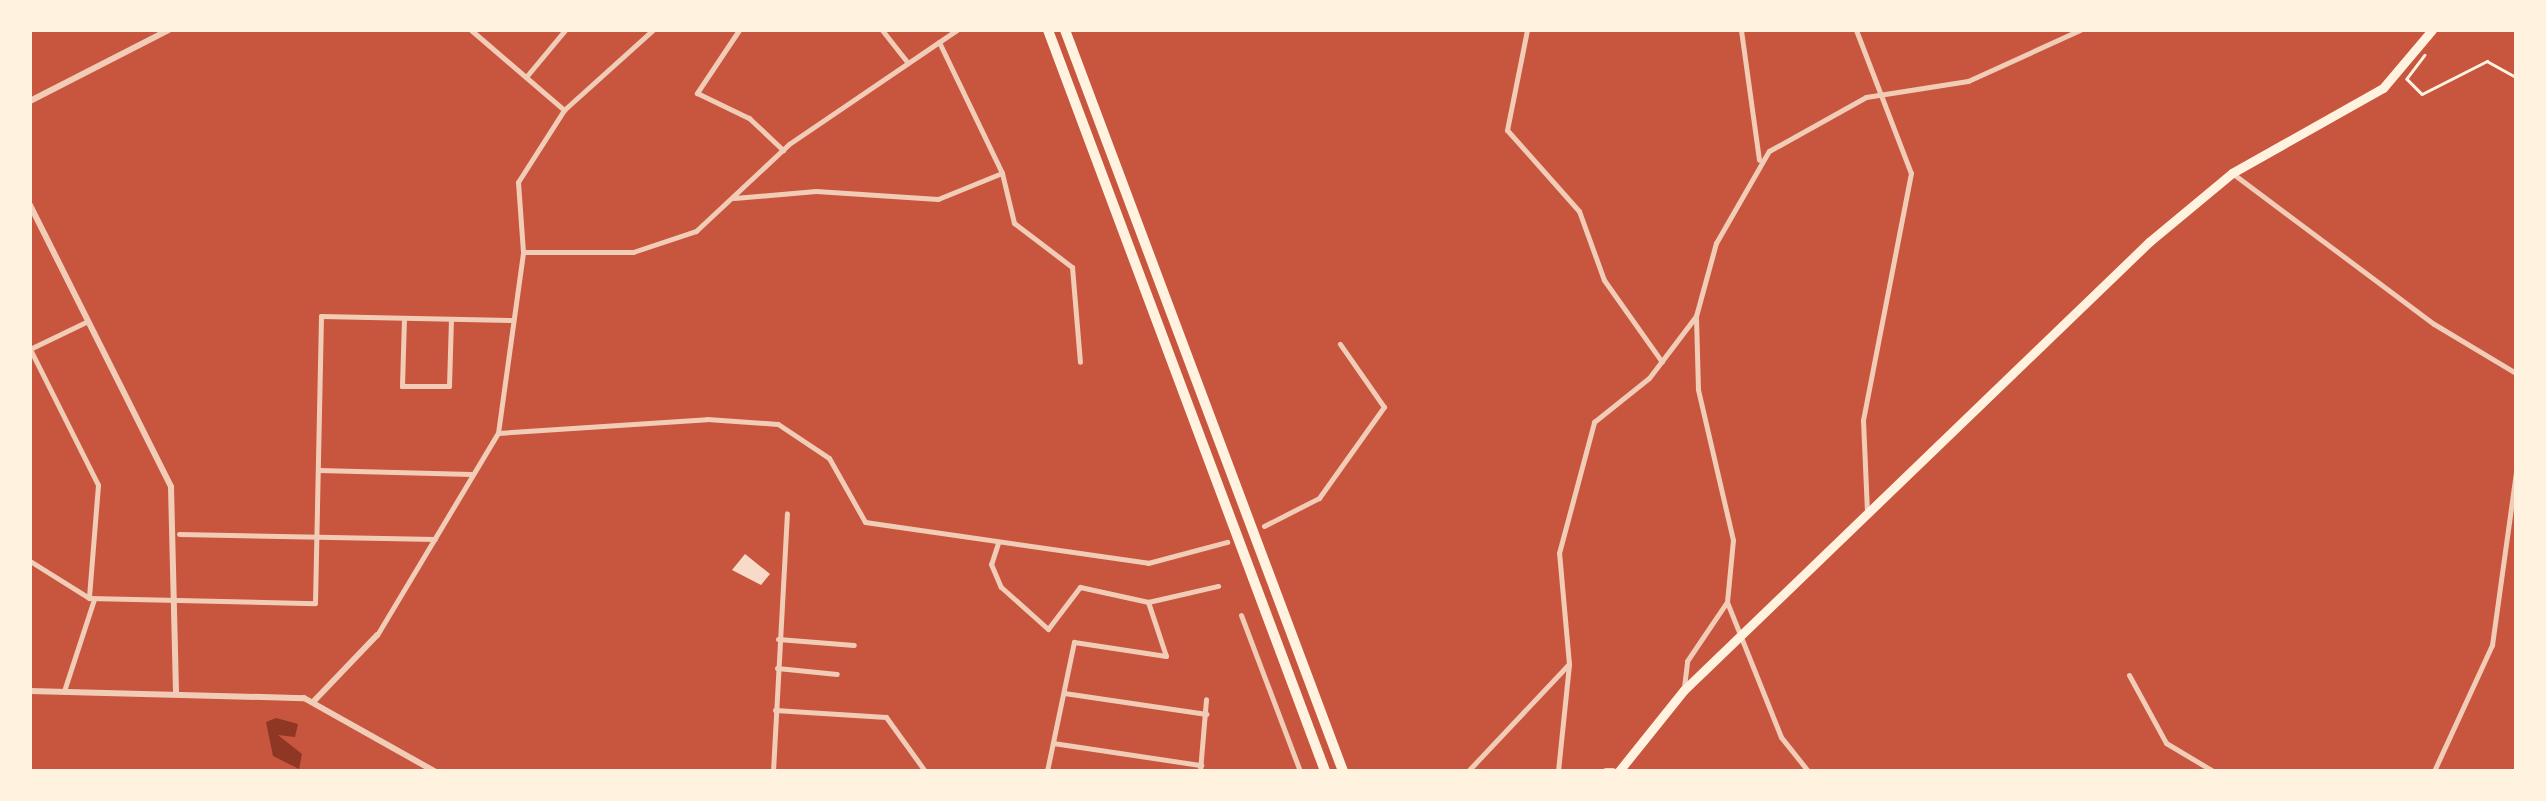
<!DOCTYPE html>
<html>
<head>
<meta charset="utf-8">
<style>
  body { margin:0 }
  #map { position:relative; width:2546px; height:801px; overflow:hidden; background:#c8553d; font-family:Barlow,sans-serif }
  div>[style] { position:absolute }
  [style*='--x'] { left:calc(var(--x)*1px); top:calc(var(--y)*1px); width:calc(var(--w)*1px); rotate:calc(var(--a)*1deg) }
  .water>* { inset:0; background:#8f3625 }
  .building>* { inset:0; background:#f7dbc8 }
  .path>* { height:2.5px; margin:-1.25px; padding:0 1.25px; transform-origin:1.25px; border-radius:1.25px; background:#fff3e0 }
  .minor>* { height:5px; margin:-2.5px; padding:0 2.5px; transform-origin:2.5px; border-radius:2.5px; background:#f1ccb7 }
  .tertiary>* { height:6px; margin:-3px; padding:0 3px; transform-origin:3px; border-radius:3px; background:#f1ccb7 }
  .primary>* { height:9px; margin:-4.5px; padding:0 4.5px; transform-origin:4.5px; border-radius:4.5px; background:#fff3e0 }
  .motorway>* { height:10px; margin:-5px; padding:0 5px; transform-origin:5px; border-radius:5px; background:#fff3e0 }
  span { translate:-50% -50%; white-space:nowrap; text-align:center; line-height:1.15; -webkit-text-stroke:10px #fff3e0; paint-order:stroke }
  .frame { position:absolute; inset:0; border:32px solid #fff3e0; pointer-events:none }
</style>
</head>
<body>
<div id="map">
  <div class="water">
    <i style="clip-path:polygon(276px 718px,298px 724px,295px 737px,278px 735px,302px 754px,299px 769px,273px 756px,266px 722px)"></i>
  </div>
  <div class="building">
    <i style="clip-path:polygon(745px 554px,770px 574px,761px 585px,732px 570px)"></i>
  </div>
  <div class="path">
    <i style="--x:2425;--y:55;--w:30;--a:127"></i>
    <i style="--x:2407;--y:79;--w:21;--a:45"></i>
    <i style="--x:2422;--y:94;--w:73;--a:-26.9"></i>
    <i style="--x:2487;--y:61;--w:33;--a:29"></i>
  </div>
  <div class="minor">
    <i style="--x:471;--y:30;--w:123;--a:40.7"></i>
    <i style="--x:739;--y:30;--w:76;--a:123.7"></i>
    <i style="--x:697;--y:93;--w:58;--a:25.7"></i>
    <i style="--x:749;--y:118;--w:47;--a:43.3"></i>
    <i style="--x:882;--y:30;--w:42;--a:51.8"></i>
    <i style="--x:1527;--y:30;--w:102;--a:101.3"></i>
    <i style="--x:1507;--y:130;--w:108;--a:48.4"></i>
    <i style="--x:1579;--y:211;--w:73;--a:70.1"></i>
    <i style="--x:1604;--y:280;--w:100;--a:54.7"></i>
    <i style="--x:1741;--y:30;--w:131;--a:82.1"></i>
    <i style="--x:1856;--y:30;--w:153;--a:69"></i>
    <i style="--x:1911;--y:173;--w:252;--a:101"></i>
    <i style="--x:1863;--y:420;--w:93;--a:87.5"></i>
    <i style="--x:939;--y:42;--w:145;--a:64.3"></i>
    <i style="--x:1002;--y:173;--w:51;--a:76.5"></i>
    <i style="--x:1014;--y:223;--w:73;--a:37.2"></i>
    <i style="--x:1072;--y:267;--w:95;--a:85.2"></i>
    <i style="--x:526;--y:77;--w:61;--a:-50.3"></i>
    <i style="--x:2232;--y:173;--w:252;--a:36.8"></i>
    <i style="--x:2434;--y:324;--w:96;--a:30.9"></i>
    <i style="--x:734;--y:198;--w:82;--a:-4.9"></i>
    <i style="--x:816;--y:191;--w:122;--a:3.8"></i>
    <i style="--x:938;--y:199;--w:69;--a:-22.1"></i>
    <i style="--x:523;--y:252;--w:110;--a:0"></i>
    <i style="--x:633;--y:252;--w:66;--a:-18.4"></i>
    <i style="--x:696;--y:231;--w:127;--a:-43.1"></i>
    <i style="--x:789;--y:144;--w:203;--a:-34.2"></i>
    <i style="--x:404;--y:318;--w:68;--a:91.7"></i>
    <i style="--x:402;--y:386;--w:47;--a:0"></i>
    <i style="--x:449;--y:386;--w:67;--a:-88.3"></i>
    <i style="--x:88;--y:321;--w:64;--a:154.2"></i>
    <i style="--x:30;--y:349;--w:152;--a:63.4"></i>
    <i style="--x:98;--y:485;--w:113;--a:94.6"></i>
    <i style="--x:498;--y:433;--w:209;--a:-3.8"></i>
    <i style="--x:707;--y:419;--w:71;--a:4"></i>
    <i style="--x:778;--y:424;--w:61;--a:33.7"></i>
    <i style="--x:829;--y:458;--w:73;--a:60.6"></i>
    <i style="--x:865;--y:522;--w:286;--a:8.2"></i>
    <i style="--x:1148;--y:563;--w:82;--a:-14.9"></i>
    <i style="--x:319;--y:470;--w:152;--a:1.5"></i>
    <i style="--x:1264;--y:526;--w:62;--a:-27"></i>
    <i style="--x:1319;--y:498;--w:112;--a:-54.5"></i>
    <i style="--x:1384;--y:407;--w:77;--a:-124.9"></i>
    <i style="--x:179;--y:534;--w:256;--a:1.1"></i>
    <i style="--x:998;--y:543;--w:22;--a:108"></i>
    <i style="--x:991;--y:564;--w:25;--a:67"></i>
    <i style="--x:1001;--y:587;--w:63;--a:41.8"></i>
    <i style="--x:1048;--y:629;--w:53;--a:-52.7"></i>
    <i style="--x:1080;--y:587;--w:70;--a:12.4"></i>
    <i style="--x:1148;--y:602;--w:72;--a:-12.9"></i>
    <i style="--x:30;--y:561;--w:70;--a:32.1"></i>
    <i style="--x:89;--y:598;--w:226;--a:1.3"></i>
    <i style="--x:315;--y:603;--w:287;--a:-88.8"></i>
    <i style="--x:321;--y:316;--w:190;--a:1.2"></i>
    <i style="--x:1241;--y:615;--w:167;--a:69.3"></i>
    <i style="--x:377;--y:635;--w:235;--a:-59.1"></i>
    <i style="--x:498;--y:433;--w:183;--a:-82.1"></i>
    <i style="--x:523;--y:252;--w:70;--a:-94.1"></i>
    <i style="--x:518;--y:182;--w:85;--a:-57.4"></i>
    <i style="--x:564;--y:110;--w:120;--a:-42"></i>
    <i style="--x:778;--y:639;--w:76;--a:4.5"></i>
    <i style="--x:777;--y:668;--w:60;--a:5.7"></i>
    <i style="--x:2129;--y:675;--w:77;--a:61.4"></i>
    <i style="--x:2166;--y:743;--w:55;--a:30.8"></i>
    <i style="--x:1684;--y:687;--w:26;--a:-83"></i>
    <i style="--x:1687;--y:661;--w:71;--a:-55.9"></i>
    <i style="--x:64;--y:691;--w:97;--a:-71.9"></i>
    <i style="--x:1064;--y:693;--w:144;--a:8.4"></i>
    <i style="--x:775;--y:710;--w:111;--a:3.6"></i>
    <i style="--x:886;--y:717;--w:67;--a:54.2"></i>
    <i style="--x:1053;--y:743;--w:150;--a:8.5"></i>
    <i style="--x:773;--y:771;--w:258;--a:-86.9"></i>
    <i style="--x:1047;--y:771;--w:132;--a:-78.2"></i>
    <i style="--x:1074;--y:642;--w:93;--a:8.7"></i>
    <i style="--x:1166;--y:656;--w:57;--a:-108.4"></i>
    <i style="--x:1200;--y:771;--w:72;--a:-85.2"></i>
    <i style="--x:1468;--y:771;--w:147;--a:-46.7"></i>
    <i style="--x:1569;--y:664;--w:111;--a:-95.1"></i>
    <i style="--x:1559;--y:553;--w:136;--a:-75"></i>
    <i style="--x:1594;--y:422;--w:70;--a:-38.7"></i>
    <i style="--x:1649;--y:378;--w:78;--a:-52.8"></i>
    <i style="--x:1558;--y:771;--w:108;--a:-84.1"></i>
    <i style="--x:1808;--y:771;--w:43;--a:-128.5"></i>
    <i style="--x:1781;--y:737;--w:145;--a:-111.8"></i>
    <i style="--x:1727;--y:602;--w:62;--a:-84.5"></i>
    <i style="--x:1733;--y:540;--w:155;--a:-103.1"></i>
    <i style="--x:1698;--y:389;--w:73;--a:-91.6"></i>
    <i style="--x:1696;--y:316;--w:76;--a:-74.7"></i>
    <i style="--x:1716;--y:243;--w:106;--a:-60.1"></i>
    <i style="--x:1769;--y:151;--w:111;--a:-29.1"></i>
    <i style="--x:1866;--y:97;--w:103;--a:-8.9"></i>
    <i style="--x:1968;--y:81;--w:123;--a:-24.5"></i>
    <i style="--x:2434;--y:771;--w:139;--a:-65.3"></i>
    <i style="--x:2492;--y:645;--w:175;--a:-82.1"></i>
  </div>
  <div class="tertiary">
    <i style="--x:30;--y:101;--w:156;--a:-27.1"></i>
    <i style="--x:30;--y:205;--w:315;--a:63.4"></i>
    <i style="--x:171;--y:487;--w:205;--a:88.6"></i>
    <i style="--x:30;--y:691;--w:274;--a:1.5"></i>
    <i style="--x:304;--y:698;--w:149;--a:29.3"></i>
    <i style="--x:314;--y:701;--w:91;--a:-46.3"></i>
    <i style="--x:1606;--y:771;--w:7;--a:0"></i>
  </div>
  <div class="primary">
    <i style="--x:1619;--y:771;--w:104;--a:-51.3"></i>
    <i style="--x:1684;--y:690;--w:646;--a:-43.93"></i>
    <i style="--x:2149;--y:242;--w:108;--a:-39.7"></i>
    <i style="--x:2232;--y:173;--w:173;--a:-29.4"></i>
    <i style="--x:2383;--y:88;--w:76;--a:-49.8"></i>
  </div>
  <div class="motorway">
    <i style="--x:1048;--y:30;--w:791;--a:69.5"></i>
    <i style="--x:1065;--y:30;--w:791;--a:69.44"></i>
  </div>
  <div class="frame"></div>
</div>
</body>
</html>
